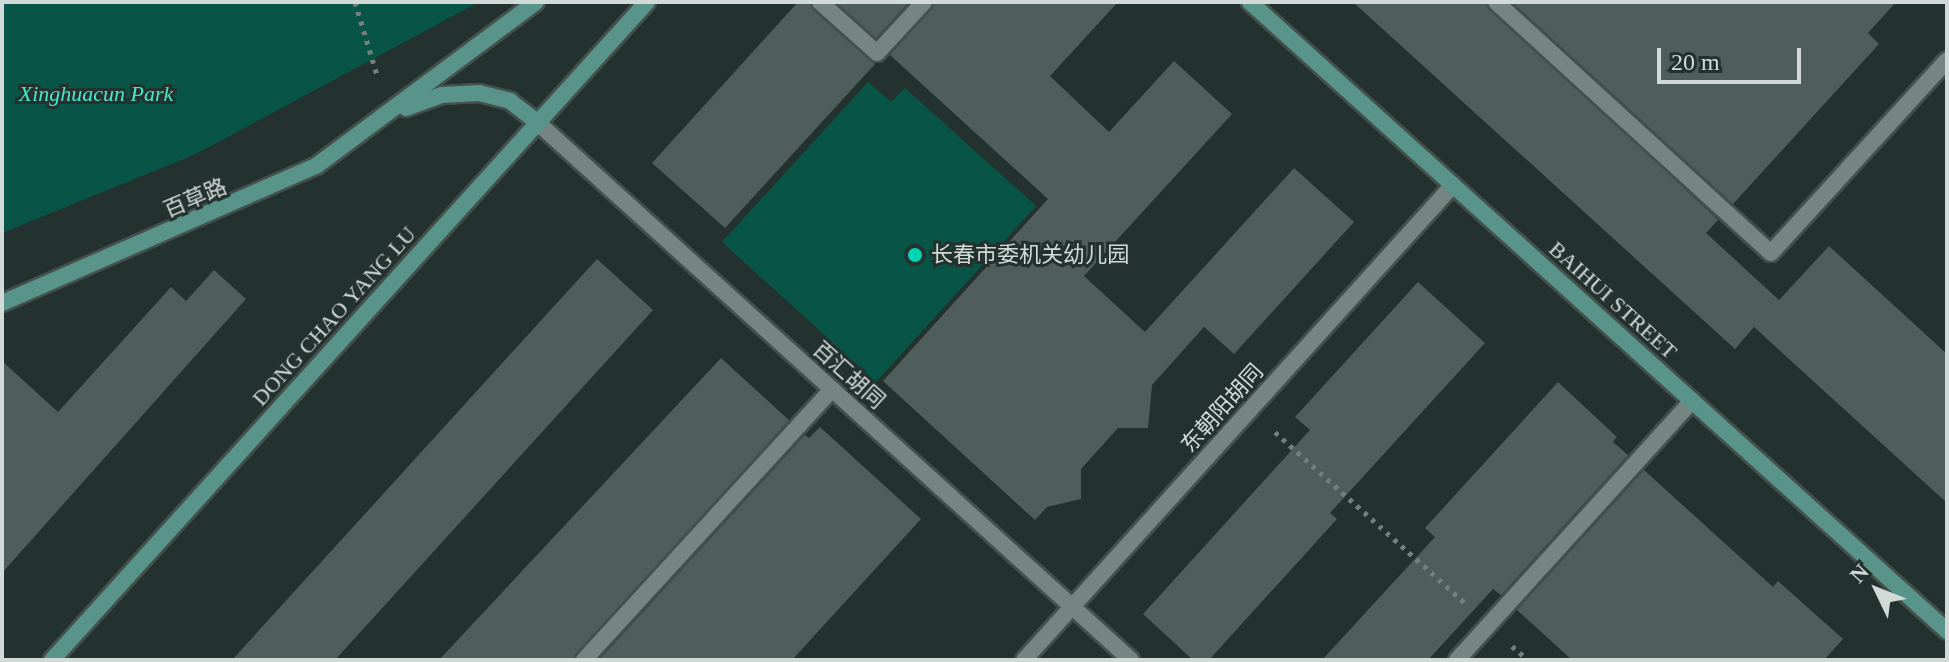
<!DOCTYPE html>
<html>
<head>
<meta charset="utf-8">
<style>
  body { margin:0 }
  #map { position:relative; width:1949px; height:662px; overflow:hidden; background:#24322f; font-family:"Times New Roman","Noto Sans SC",serif }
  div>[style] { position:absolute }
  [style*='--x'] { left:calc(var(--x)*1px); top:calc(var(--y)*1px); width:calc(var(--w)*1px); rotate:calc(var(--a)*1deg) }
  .green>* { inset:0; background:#085548 }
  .building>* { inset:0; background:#4f5e5a }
  .path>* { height:5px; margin-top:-2.5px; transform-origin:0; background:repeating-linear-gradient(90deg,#74807d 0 4px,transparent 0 10px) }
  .roads { filter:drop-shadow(2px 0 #44504d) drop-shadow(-2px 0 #44504d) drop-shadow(0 2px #44504d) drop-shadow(0 -2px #44504d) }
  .lane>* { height:16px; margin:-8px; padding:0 8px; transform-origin:8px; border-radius:8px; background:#758581 }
  .street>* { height:16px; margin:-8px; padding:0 8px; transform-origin:8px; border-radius:8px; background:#758581 }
  .secondary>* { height:16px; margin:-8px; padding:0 8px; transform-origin:8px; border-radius:8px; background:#59948a }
  .dots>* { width:22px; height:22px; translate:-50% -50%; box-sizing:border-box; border:4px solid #24322f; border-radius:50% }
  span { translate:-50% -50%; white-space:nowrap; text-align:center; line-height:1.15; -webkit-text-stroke:6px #24322f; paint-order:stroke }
  .park-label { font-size:22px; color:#49e7c9; font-style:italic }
  .street-label { font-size:22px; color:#d2dad8 }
  .poi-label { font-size:22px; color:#d2dad8 }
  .left { translate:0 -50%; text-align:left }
  .frame { position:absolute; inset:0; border:4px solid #d2dad8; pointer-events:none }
  .north { position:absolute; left:1837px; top:550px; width:80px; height:80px; -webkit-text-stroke:6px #24322f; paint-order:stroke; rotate:313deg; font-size:22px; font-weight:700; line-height:32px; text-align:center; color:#d2dad8 }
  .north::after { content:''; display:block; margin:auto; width:28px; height:36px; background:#d2dad8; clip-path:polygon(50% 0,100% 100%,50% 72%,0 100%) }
  .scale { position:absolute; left:1657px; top:48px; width:144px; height:36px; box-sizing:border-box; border:4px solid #d2dad8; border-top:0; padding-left:10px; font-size:24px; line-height:28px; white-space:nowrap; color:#d2dad8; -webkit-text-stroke:6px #24322f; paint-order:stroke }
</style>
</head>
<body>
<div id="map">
  <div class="green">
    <i style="clip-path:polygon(2px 2px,479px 2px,196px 154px,2px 233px)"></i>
    <i style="clip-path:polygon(868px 82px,891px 102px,905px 88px,1036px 206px,876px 382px,722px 242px)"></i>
  </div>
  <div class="building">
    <i style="clip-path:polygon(798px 2px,809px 2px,875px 64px,725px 228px,652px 163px)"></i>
    <i style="clip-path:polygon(836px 2px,909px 2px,876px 38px)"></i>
    <i style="clip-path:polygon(935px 2px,1118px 2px,1050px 76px,1109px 132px,1174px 61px,1232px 114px,1084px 276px,1145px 332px,1294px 168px,1354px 222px,1234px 354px,1204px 327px,1152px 385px,1148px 428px,1118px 428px,1081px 469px,1081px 499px,1047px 507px,1035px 520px,883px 381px,1048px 199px,890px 55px)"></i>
    <i style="clip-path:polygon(1353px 2px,1485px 2px,1718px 220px,1706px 233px,1779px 300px,1829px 246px,1947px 354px,1947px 503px,1754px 327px,1735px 349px)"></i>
    <i style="clip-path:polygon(1512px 2px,1896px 2px,1868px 33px,1879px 44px,1733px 204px)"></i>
    <i style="clip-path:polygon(597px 259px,653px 310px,335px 660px,232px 660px)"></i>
    <i style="clip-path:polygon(214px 270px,246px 299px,2px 573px,2px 361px,58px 412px,171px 287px,186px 301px)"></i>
    <i style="clip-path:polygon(1418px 282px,1485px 343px,1330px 513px,1337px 519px,1209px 660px,1193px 660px,1143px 614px,1310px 430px,1295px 417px)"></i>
    <i style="clip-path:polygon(721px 358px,789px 420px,573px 660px,439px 660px)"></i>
    <i style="clip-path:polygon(1558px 382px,1617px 437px,1613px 442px,1628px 455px,1501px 595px,1493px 589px,1428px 660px,1322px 660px,1435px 537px,1425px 528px)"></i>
    <i style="clip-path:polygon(820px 427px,921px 519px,792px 660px,599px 660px,805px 435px,809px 438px)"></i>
    <i style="clip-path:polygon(1644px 470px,1773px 587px,1778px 581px,1843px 639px,1824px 660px,1572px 660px,1517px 610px)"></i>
  </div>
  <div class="path">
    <i style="--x:355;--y:2;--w:79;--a:73.2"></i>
    <i style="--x:1275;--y:432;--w:257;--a:42"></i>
    <i style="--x:1512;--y:646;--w:21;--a:41"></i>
  </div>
  <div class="roads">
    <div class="lane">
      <i style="--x:820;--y:2;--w:76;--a:41.8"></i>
      <i style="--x:877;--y:53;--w:69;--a:-47.3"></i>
      <i style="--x:1496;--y:2;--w:372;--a:42.4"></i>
      <i style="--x:1771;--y:253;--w:261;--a:-47.6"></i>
      <i style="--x:584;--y:660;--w:367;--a:-47.5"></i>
      <i style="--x:1457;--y:660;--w:350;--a:-47.8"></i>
    </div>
    <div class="street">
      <i style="--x:538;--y:123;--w:800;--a:42.16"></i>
      <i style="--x:1024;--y:660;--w:640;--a:-47.91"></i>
    </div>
    <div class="secondary">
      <i style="--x:1250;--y:2;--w:939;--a:42.06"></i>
      <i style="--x:406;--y:108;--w:38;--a:-20"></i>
      <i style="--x:442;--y:95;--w:37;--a:-3"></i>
      <i style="--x:479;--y:93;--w:32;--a:14"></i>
      <i style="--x:510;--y:101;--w:36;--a:38"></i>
      <i style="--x:2;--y:303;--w:343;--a:-23.6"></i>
      <i style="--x:316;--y:166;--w:274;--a:-36.7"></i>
      <i style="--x:52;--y:660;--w:887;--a:-47.88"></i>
    </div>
  </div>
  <div class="dots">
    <i style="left:915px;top:255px;background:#01d5b6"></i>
  </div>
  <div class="park-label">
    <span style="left:96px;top:94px">Xinghuacun Park</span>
  </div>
  <div class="street-label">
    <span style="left:195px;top:198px;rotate:-23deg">百草路</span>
    <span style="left:1613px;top:300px;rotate:42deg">BAIHUI STREET</span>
    <span style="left:334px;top:316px;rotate:-48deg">DONG CHAO YANG LU</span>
    <span style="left:849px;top:375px;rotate:42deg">百汇胡同</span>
    <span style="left:1222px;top:408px;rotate:-48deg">东朝阳胡同</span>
  </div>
  <div class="poi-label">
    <span class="left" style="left:931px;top:255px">长春市委机关幼儿园</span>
  </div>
  <div class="frame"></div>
  <div class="north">N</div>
  <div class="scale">20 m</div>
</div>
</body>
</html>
